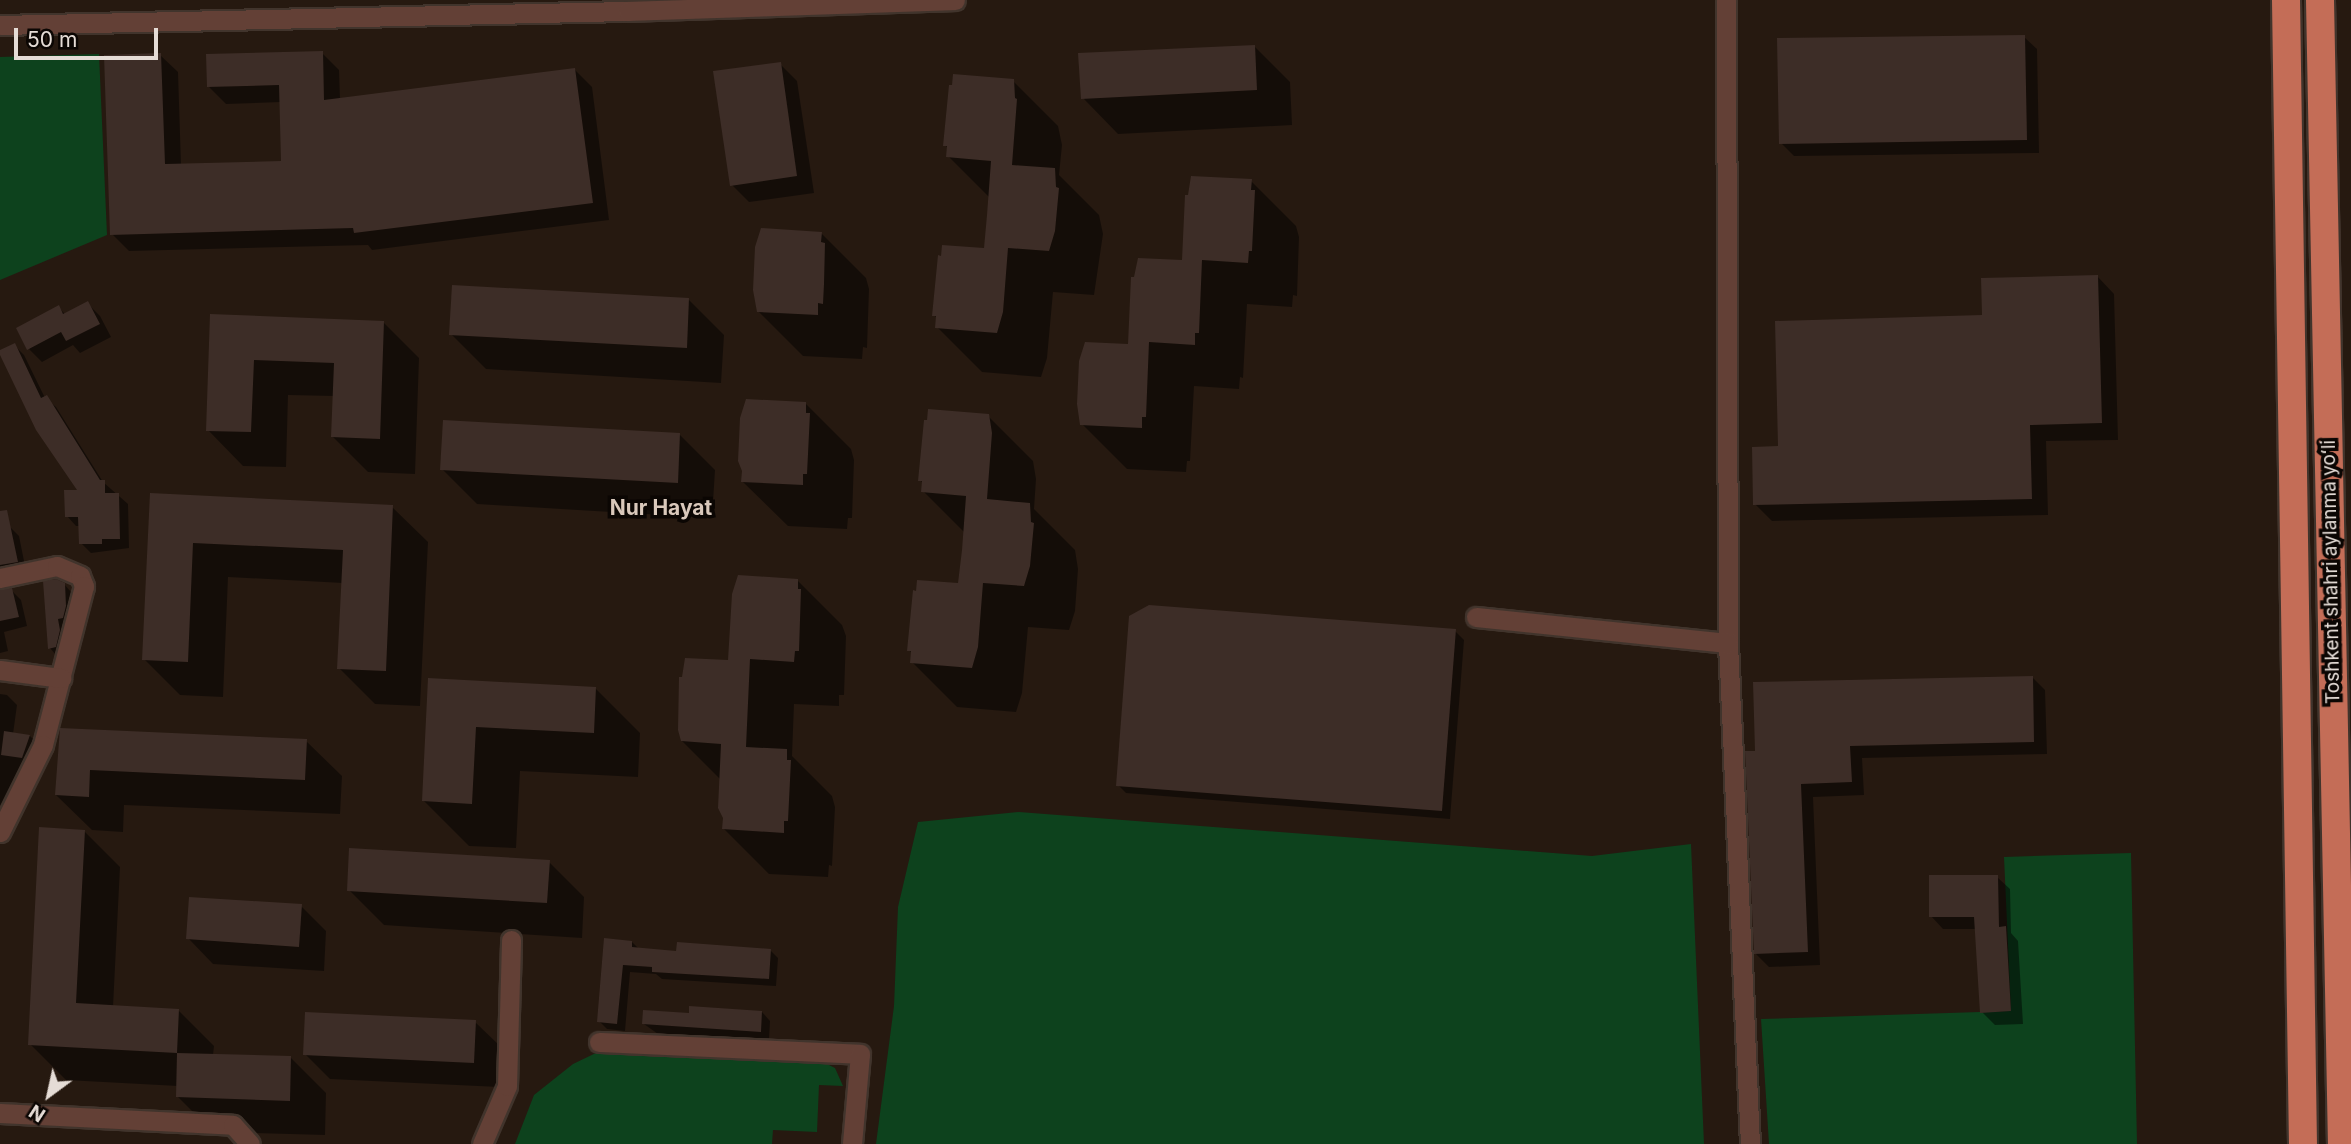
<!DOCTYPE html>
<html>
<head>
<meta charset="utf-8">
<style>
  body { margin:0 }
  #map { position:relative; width:2351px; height:1144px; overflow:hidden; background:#261910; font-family:Inter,sans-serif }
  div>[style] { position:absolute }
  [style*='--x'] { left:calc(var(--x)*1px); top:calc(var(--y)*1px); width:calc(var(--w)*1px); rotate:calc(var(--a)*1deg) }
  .green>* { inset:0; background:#0d421d }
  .shadow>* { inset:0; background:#0007 }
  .building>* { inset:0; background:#3d2d27 }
  .roads { filter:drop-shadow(2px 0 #41342c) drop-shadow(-2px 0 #41342c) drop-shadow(0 2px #41342c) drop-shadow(0 -2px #41342c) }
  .minor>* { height:19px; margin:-9.5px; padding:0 9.5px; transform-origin:9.5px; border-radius:9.5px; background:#634036 }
  .highway>* { height:28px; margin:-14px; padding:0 14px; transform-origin:14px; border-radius:14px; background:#c46d57 }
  span { translate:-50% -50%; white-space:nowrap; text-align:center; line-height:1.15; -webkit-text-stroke:7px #0b0603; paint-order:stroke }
  .street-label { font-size:19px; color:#e5dcd6 }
  .neighbourhood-label { font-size:21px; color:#d9c8bb; font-weight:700 }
  .north { position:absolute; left:14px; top:1060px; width:70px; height:70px; -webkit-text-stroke:5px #0b0603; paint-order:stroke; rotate:213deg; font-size:19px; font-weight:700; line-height:28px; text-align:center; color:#e5dcd6 }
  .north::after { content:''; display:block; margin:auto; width:24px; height:32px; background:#e5dcd6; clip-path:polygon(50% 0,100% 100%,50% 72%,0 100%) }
  .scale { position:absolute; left:14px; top:28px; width:144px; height:32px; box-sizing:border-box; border:4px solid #e5dcd6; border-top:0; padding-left:9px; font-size:21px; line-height:24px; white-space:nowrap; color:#e5dcd6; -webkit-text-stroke:5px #0b0603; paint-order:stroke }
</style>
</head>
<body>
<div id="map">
  <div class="green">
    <i style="clip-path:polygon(99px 54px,107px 235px,0 280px,0 57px)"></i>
    <i style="clip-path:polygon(1019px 812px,1592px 856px,1691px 844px,1704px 1144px,876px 1144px,894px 1006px,898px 907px,918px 822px)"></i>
    <i style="clip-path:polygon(2131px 853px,2137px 1144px,1769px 1144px,1761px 1019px,2011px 1011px,2004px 857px)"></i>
    <i style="clip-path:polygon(598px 1052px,821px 1061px,835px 1068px,843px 1086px,819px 1085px,817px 1132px,773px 1130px,772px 1144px,515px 1144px,534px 1095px,573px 1064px)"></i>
  </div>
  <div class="shadow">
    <i style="clip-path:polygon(2024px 37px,2037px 49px,2039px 153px,1794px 156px,1781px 143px)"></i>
    <i style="clip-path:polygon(1254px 46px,1290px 82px,1292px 125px,1118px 134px,1083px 98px)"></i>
    <i style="clip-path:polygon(322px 53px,339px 70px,340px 99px,575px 70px,592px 87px,609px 220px,372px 250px,368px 245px,129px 251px,112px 234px,160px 55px,178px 72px,181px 165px,283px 162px,281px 102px,226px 104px,209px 87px)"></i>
    <i style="clip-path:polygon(780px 64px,797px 81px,814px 193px,749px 202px,732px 185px)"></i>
    <i style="clip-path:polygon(1013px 81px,1058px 126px,1062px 145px,1059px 175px,1099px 215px,1103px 234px,1094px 295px,1053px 292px,1047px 358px,1041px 377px,982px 372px,937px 327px,938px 319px,934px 315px,985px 250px,990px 198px,948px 156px,949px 149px,945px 145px)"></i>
    <i style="clip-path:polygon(1251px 181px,1296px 226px,1299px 237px,1297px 296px,1293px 295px,1292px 307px,1247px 304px,1243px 378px,1240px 377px,1239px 389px,1194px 386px,1190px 461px,1187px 461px,1186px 472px,1127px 469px,1082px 424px,1183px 262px)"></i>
    <i style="clip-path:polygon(821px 233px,866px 278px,869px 289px,867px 348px,863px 347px,862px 359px,803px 356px,758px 311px)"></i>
    <i style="clip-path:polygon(2097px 276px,2114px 294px,2118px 440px,2046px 441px,2048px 515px,1772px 521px,1755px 504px,1780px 448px,1983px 317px)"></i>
    <i style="clip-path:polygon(689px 300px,724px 335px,721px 383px,486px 369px,451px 334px)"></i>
    <i style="clip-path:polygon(87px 303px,100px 316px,111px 337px,80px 353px,73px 345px,42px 362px,29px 349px,58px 307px,65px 314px)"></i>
    <i style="clip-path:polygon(212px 316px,384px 323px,419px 358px,415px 474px,368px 472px,333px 437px,334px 396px,288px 395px,286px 467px,243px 466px,208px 430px)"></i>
    <i style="clip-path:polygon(14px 345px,24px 355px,45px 398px,56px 407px,103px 482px,128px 504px,129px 548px,91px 553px,81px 543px,81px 526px,76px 526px,67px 516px,80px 492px)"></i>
    <i style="clip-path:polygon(806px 404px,851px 449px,854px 460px,852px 518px,848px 518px,847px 529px,788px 526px,743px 482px)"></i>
    <i style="clip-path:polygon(988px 416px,1033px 461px,1036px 479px,1034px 509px,1075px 550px,1078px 569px,1075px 611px,1069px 630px,1028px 627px,1022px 693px,1016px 712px,957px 707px,912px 662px,913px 654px,909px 650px,960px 585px,965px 533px,923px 491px,924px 484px,920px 480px)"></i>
    <i style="clip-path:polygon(680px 435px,715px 470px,712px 518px,477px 504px,442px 469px)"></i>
    <i style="clip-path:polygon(151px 495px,392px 507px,428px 542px,420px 706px,375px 704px,339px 668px,343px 583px,228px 577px,223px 697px,180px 695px,144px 659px)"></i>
    <i style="clip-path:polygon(9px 526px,19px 536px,26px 571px,0 582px,0 528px)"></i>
    <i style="clip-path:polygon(797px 580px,842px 625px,846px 636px,844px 695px,839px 695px,839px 706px,794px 704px,792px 756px,832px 796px,835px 807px,832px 866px,829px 865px,828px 877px,769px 874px,724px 829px,721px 780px,682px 741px,730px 662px)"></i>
    <i style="clip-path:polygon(64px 584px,71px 592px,73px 614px,70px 625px,64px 625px,66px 638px,56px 655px,50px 648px)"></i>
    <i style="clip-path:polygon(11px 590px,21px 600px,27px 626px,4px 632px,8px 651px,0 653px,0 591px)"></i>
    <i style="clip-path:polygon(1455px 631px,1464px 640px,1450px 819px,1126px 793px,1118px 785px)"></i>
    <i style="clip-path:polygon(2032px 677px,2045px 690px,2047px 754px,1862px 758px,1864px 795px,1813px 797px,1820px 965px,1769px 967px,1756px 954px,1757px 753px)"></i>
    <i style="clip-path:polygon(430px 680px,595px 688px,640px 733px,638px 777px,520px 771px,516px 848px,469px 846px,424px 801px)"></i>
    <i style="clip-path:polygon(0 694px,7px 695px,17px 705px,13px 734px,30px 736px,39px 745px,32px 766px,21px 765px,12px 807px,0 833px)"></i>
    <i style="clip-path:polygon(62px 730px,306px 741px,342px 776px,340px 814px,124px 805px,123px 832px,92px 830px,56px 795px)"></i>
    <i style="clip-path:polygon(84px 831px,120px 867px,113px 1007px,178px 1010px,214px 1046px,213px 1055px,291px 1058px,326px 1093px,325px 1135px,213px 1132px,178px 1097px,178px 1086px,66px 1080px,30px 1044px)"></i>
    <i style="clip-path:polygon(549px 862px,584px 897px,582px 938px,384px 925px,349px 890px)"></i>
    <i style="clip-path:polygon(1997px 877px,2010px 889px,2011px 933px,2018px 941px,2023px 1024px,1995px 1025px,1982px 1012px,1977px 929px,1943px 929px,1931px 916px)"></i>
    <i style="clip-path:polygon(301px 906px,326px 931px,324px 971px,213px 964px,188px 938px)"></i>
    <i style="clip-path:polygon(632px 942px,639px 949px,678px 952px,770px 950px,778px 958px,776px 986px,662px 979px,656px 974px,630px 972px,625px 1031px,607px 1029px,599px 1021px)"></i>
    <i style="clip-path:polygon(762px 1012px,770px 1021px,769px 1039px,658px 1034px,644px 1024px,690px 1015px)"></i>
    <i style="clip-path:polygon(475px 1022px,501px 1047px,499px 1087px,330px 1079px,305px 1054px)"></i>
  </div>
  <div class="building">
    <i style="clip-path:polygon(2025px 35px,2027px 140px,1779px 144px,1777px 38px)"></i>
    <i style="clip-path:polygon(1255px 45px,1257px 90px,1081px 99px,1078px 53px)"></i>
    <i style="clip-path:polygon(323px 51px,324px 100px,575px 68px,593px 203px,354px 233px,353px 228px,110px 235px,104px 55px,161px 53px,165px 164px,281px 161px,279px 85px,207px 87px,206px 54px)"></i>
    <i style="clip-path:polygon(781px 62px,797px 176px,730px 186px,713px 71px)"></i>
    <i style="clip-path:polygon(953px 74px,1014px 79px,1015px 98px,1017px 99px,1012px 165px,1055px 168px,1056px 187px,1059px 188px,1055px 231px,1049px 251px,1008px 248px,1003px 312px,997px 333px,935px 328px,936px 316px,932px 316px,938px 255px,941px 256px,942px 245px,984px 248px,987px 215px,991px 161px,946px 157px,947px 146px,943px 146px,949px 85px,952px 85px)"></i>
    <i style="clip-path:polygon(1191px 176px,1252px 179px,1251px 190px,1255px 190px,1252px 251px,1249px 251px,1248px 263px,1202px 260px,1199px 333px,1195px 333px,1195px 345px,1149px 342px,1146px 417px,1142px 417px,1142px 428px,1080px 425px,1077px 404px,1079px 361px,1085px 342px,1128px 344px,1131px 277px,1134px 277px,1138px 258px,1182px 260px,1185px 195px,1188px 195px)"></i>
    <i style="clip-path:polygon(761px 228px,822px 232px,821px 242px,825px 243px,824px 284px,823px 304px,818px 303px,818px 315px,757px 312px,753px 290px,755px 247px)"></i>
    <i style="clip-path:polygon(2098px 275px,2102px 423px,2030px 425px,2032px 499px,1753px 505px,1752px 447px,1778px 446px,1775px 321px,1982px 315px,1981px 278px)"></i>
    <i style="clip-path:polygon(452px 285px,689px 298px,687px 348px,449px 335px)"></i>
    <i style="clip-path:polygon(88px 301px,100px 324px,66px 341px,61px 332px,27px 350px,16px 328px,59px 305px,63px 314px)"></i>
    <i style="clip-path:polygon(210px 314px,384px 321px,380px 439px,331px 437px,334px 363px,254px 360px,251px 432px,206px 431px)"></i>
    <i style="clip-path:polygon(15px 343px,41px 398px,47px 395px,100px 480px,105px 480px,105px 493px,119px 493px,120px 539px,102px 539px,102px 544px,79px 544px,78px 517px,65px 517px,64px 490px,77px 490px,36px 430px,0 355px,0 350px)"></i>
    <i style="clip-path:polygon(746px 399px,806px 402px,806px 413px,810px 413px,808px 454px,807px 474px,803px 474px,803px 485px,741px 482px,742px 471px,738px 461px,740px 418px)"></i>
    <i style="clip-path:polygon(928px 409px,989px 414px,992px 433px,987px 499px,1030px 503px,1031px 522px,1034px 523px,1030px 566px,1024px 586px,983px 583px,978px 647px,972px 668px,910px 663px,911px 651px,907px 651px,913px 590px,916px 591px,917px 580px,958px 583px,962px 550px,966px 496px,921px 492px,922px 481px,918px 481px,924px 420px,927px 420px)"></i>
    <i style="clip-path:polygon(443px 420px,680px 433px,678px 483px,440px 470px)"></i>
    <i style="clip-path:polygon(150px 493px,393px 505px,386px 671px,337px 669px,343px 550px,193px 543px,188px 662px,142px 660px)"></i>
    <i style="clip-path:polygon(7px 510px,18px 562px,0 565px,0 511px)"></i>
    <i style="clip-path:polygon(738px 575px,798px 579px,798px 589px,801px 589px,799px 651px,795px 651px,794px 662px,750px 659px,746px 747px,787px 749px,787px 760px,791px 760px,788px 821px,784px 821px,784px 833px,722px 829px,723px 818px,718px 808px,721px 744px,681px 741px,678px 730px,679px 677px,682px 677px,685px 658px,728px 660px,732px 594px)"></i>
    <i style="clip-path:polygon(56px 579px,65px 583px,66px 606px,63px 618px,58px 619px,60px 630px,56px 647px,48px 649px,43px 581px)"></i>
    <i style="clip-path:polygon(12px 588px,19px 617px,0 621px,0 590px)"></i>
    <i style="clip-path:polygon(1149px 605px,1456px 629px,1442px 811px,1116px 786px,1129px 616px)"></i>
    <i style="clip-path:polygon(2033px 676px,2034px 742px,1850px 746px,1852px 782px,1801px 784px,1808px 952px,1754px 954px,1745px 751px,1755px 751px,1753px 682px)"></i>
    <i style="clip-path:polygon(428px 678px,596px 687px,594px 733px,476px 727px,472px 804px,422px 801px)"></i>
    <i style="clip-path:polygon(60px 728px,307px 739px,305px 780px,90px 770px,89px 797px,55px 795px)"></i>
    <i style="clip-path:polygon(4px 731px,30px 735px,22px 758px,1px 755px)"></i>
    <i style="clip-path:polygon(39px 827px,85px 830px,76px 1003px,179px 1009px,177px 1053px,28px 1045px)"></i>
    <i style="clip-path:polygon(349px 848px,550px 860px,547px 903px,347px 891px)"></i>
    <i style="clip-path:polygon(1929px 875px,1998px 875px,1999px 927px,2006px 926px,2011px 1011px,1980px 1013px,1974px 917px,1929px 917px)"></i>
    <i style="clip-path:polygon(189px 897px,302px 904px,299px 947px,186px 939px)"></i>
    <i style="clip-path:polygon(604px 938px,632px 941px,632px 947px,676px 951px,677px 942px,771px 949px,769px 979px,652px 972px,652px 967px,623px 965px,617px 1024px,597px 1022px)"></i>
    <i style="clip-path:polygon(689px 1006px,762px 1011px,761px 1032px,642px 1024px,643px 1010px,689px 1013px)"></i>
    <i style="clip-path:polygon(305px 1012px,476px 1020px,474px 1063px,303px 1055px)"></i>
    <i style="clip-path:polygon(177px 1053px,291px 1056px,290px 1101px,176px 1097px)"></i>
  </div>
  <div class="roads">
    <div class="minor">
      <i style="--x:1726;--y:0;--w:643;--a:89.82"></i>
      <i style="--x:1728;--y:643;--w:501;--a:87.49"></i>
      <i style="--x:0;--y:25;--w:628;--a:-1.28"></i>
      <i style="--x:628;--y:11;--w:327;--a:-1.9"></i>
      <i style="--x:0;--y:578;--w:58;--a:-11.9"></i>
      <i style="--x:57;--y:566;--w:25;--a:23"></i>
      <i style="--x:80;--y:576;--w:11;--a:68"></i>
      <i style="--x:84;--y:586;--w:164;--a:104.5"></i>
      <i style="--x:43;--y:745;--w:97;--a:116.3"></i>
      <i style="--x:1476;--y:617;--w:253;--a:5.9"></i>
      <i style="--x:0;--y:670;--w:62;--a:7.5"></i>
      <i style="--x:599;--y:1042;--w:261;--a:2.6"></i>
      <i style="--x:860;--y:1054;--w:90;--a:95.1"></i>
      <i style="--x:0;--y:1113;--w:233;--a:2.9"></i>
      <i style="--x:233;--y:1125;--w:25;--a:48"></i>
      <i style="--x:482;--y:1144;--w:63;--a:-66.7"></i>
      <i style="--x:507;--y:1086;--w:146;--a:-88.4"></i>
    </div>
    <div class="highway">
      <i style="--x:2286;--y:0;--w:1144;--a:89.15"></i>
      <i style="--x:2320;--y:0;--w:1144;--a:88.9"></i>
    </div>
  </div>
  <div class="street-label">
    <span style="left:2331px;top:572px;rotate:-91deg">Toshkent shahri aylanma yoʻli</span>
  </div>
  <div class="neighbourhood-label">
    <span style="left:661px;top:508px">Nur Hayat</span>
  </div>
  <div class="north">N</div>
  <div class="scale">50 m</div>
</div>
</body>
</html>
